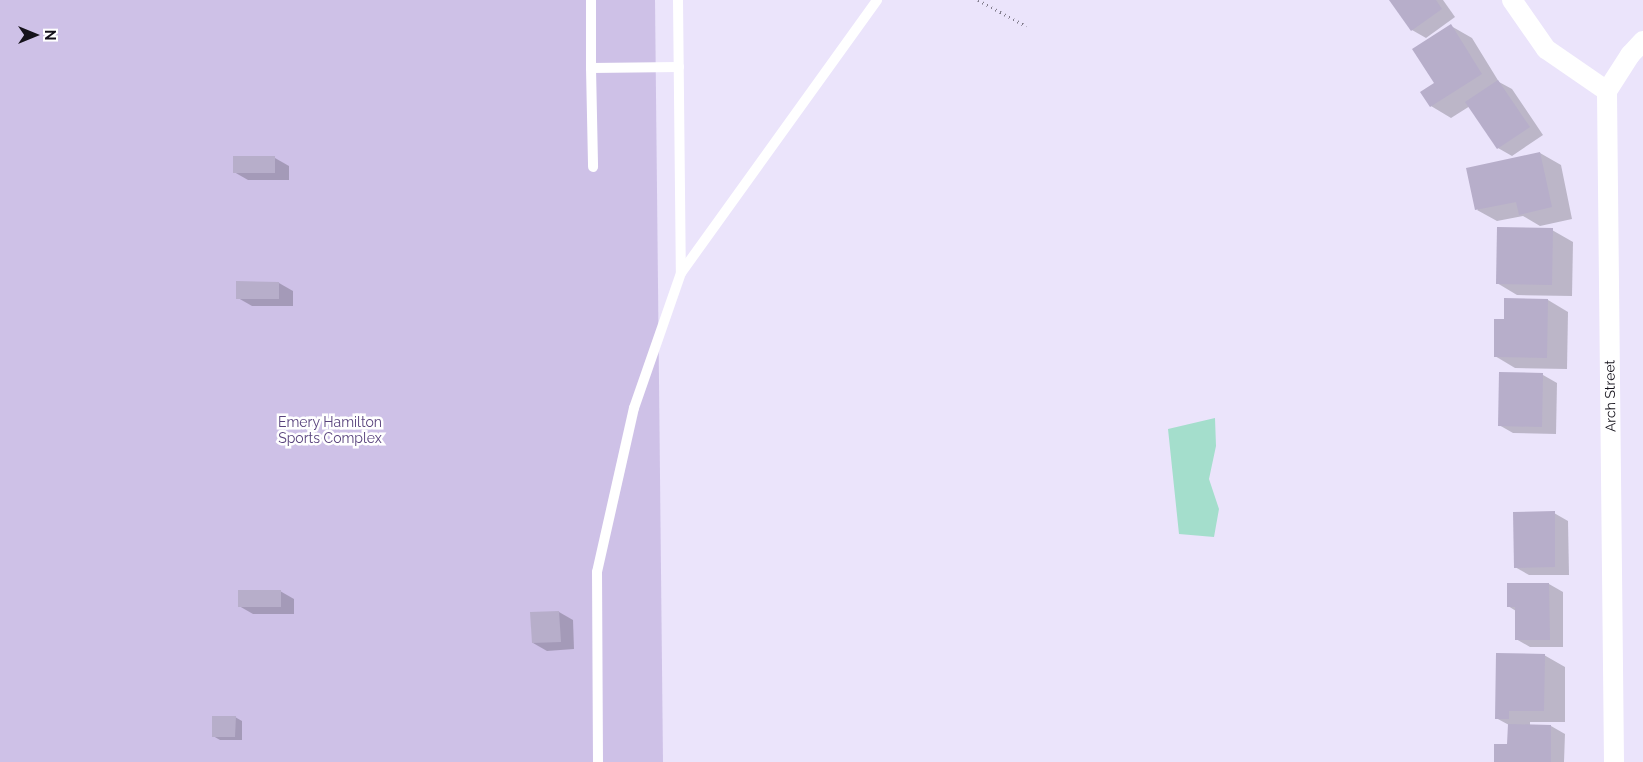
<!DOCTYPE html>
<html>
<head>
<meta charset="utf-8">
<style>
  body { margin:0 }
  #map { position:relative; width:1643px; height:762px; overflow:hidden; background:#ebe4fb; font-family:Raleway,sans-serif }
  div>[style] { position:absolute }
  [style*='--x'] { left:calc(var(--x)*1px); top:calc(var(--y)*1px); width:calc(var(--w)*1px); rotate:calc(var(--a)*1deg) }
  .green>* { inset:0; background:#cec1e7 }
  .water>* { inset:0; background:#a4decc }
  .shadow>* { inset:0; background:#0003 }
  .building>* { inset:0; background:#b7aeca }
  .path>* { height:3px; margin-top:-1.5px; transform-origin:0; background:repeating-linear-gradient(90deg,#827d8d 0 1px,transparent 0 5px) }
  .lane>* { height:10px; margin:-5px; padding:0 5px; transform-origin:5px; border-radius:5px; background:#fff }
  .street>* { height:20px; margin:-10px; padding:0 10px; transform-origin:10px; border-radius:10px; background:#fff }
  span { translate:-50% -50%; white-space:nowrap; text-align:center; line-height:1.15; -webkit-text-stroke:5px #fff; paint-order:stroke }
  .street-label { font-size:14px; color:#15121b }
  .park-label { font-size:14px; color:#59437d }
  .north { position:absolute; left:10px; top:10px; width:50px; height:50px; -webkit-text-stroke:4px #fff; paint-order:stroke; rotate:90deg; font-size:14px; font-weight:700; line-height:20px; text-align:center; color:#15121b }
  .north::after { content:''; display:block; margin:auto; width:18px; height:22px; background:#15121b; clip-path:polygon(50% 0,100% 100%,50% 72%,0 100%) }
</style>
</head>
<body>
<div id="map">
  <div class="green">
    <i style="clip-path:polygon(0 0,655px 0,663px 762px,0 762px)"></i>
  </div>
  <div class="water">
    <i style="clip-path:polygon(1215px 418px,1216px 446px,1209px 479px,1219px 509px,1214px 537px,1179px 534px,1168px 429px)"></i>
  </div>
  <div class="shadow">
    <i style="clip-path:polygon(1391px 0,1443px 0,1455px 17px,1426px 38px,1412px 30px)"></i>
    <i style="clip-path:polygon(1451px 26px,1472px 38px,1499px 82px,1512px 89px,1543px 135px,1512px 156px,1498px 148px,1470px 106px,1451px 118px,1431px 106px)"></i>
    <i style="clip-path:polygon(1540px 153px,1561px 165px,1572px 219px,1540px 226px,1523px 216px,1497px 221px,1477px 210px)"></i>
    <i style="clip-path:polygon(275px 158px,289px 166px,289px 180px,248px 180px,234px 172px)"></i>
    <i style="clip-path:polygon(1552px 230px,1573px 242px,1572px 296px,1517px 295px,1497px 283px)"></i>
    <i style="clip-path:polygon(279px 283px,293px 291px,293px 306px,252px 306px,238px 298px)"></i>
    <i style="clip-path:polygon(1548px 300px,1568px 312px,1567px 369px,1515px 368px,1495px 356px,1505px 320px)"></i>
    <i style="clip-path:polygon(1500px 373px,1543px 375px,1557px 383px,1556px 434px,1513px 433px,1499px 425px)"></i>
    <i style="clip-path:polygon(1554px 513px,1568px 521px,1569px 575px,1529px 575px,1515px 567px)"></i>
    <i style="clip-path:polygon(1549px 584px,1563px 592px,1563px 647px,1530px 647px,1516px 639px,1516px 611px,1508px 606px)"></i>
    <i style="clip-path:polygon(280px 591px,294px 599px,294px 614px,253px 614px,239px 606px)"></i>
    <i style="clip-path:polygon(559px 612px,573px 620px,574px 649px,547px 651px,533px 643px)"></i>
    <i style="clip-path:polygon(1544px 655px,1565px 667px,1565px 722px,1530px 722px,1530px 726px,1551px 726px,1565px 734px,1564px 762px,1496px 762px,1509px 745px,1509px 725px,1496px 718px)"></i>
    <i style="clip-path:polygon(235px 717px,242px 721px,242px 740px,220px 740px,213px 736px)"></i>
  </div>
  <div class="building">
    <i style="clip-path:polygon(1389px 0,1436px 0,1442px 9px,1411px 31px)"></i>
    <i style="clip-path:polygon(1451px 24px,1482px 74px,1430px 107px,1420px 92px,1434px 83px,1412px 49px)"></i>
    <i style="clip-path:polygon(1498px 80px,1530px 127px,1497px 149px,1465px 102px)"></i>
    <i style="clip-path:polygon(1540px 152px,1552px 207px,1519px 215px,1516px 202px,1475px 210px,1466px 168px)"></i>
    <i style="clip-path:polygon(233px 156px,275px 156px,275px 173px,233px 173px)"></i>
    <i style="clip-path:polygon(1497px 227px,1553px 228px,1552px 285px,1496px 284px)"></i>
    <i style="clip-path:polygon(236px 281px,279px 282px,279px 299px,236px 299px)"></i>
    <i style="clip-path:polygon(1504px 298px,1548px 299px,1547px 358px,1494px 357px,1494px 319px,1504px 319px)"></i>
    <i style="clip-path:polygon(1499px 372px,1543px 373px,1542px 427px,1498px 426px)"></i>
    <i style="clip-path:polygon(1555px 511px,1555px 567px,1514px 568px,1513px 512px)"></i>
    <i style="clip-path:polygon(1507px 583px,1549px 583px,1550px 640px,1515px 640px,1515px 607px,1507px 607px)"></i>
    <i style="clip-path:polygon(238px 590px,281px 590px,281px 607px,238px 607px)"></i>
    <i style="clip-path:polygon(559px 611px,561px 642px,532px 643px,530px 612px)"></i>
    <i style="clip-path:polygon(1496px 653px,1545px 654px,1544px 711px,1509px 711px,1509px 719px,1495px 719px)"></i>
    <i style="clip-path:polygon(212px 716px,236px 716px,235px 737px,212px 737px)"></i>
    <i style="clip-path:polygon(1508px 724px,1551px 725px,1551px 762px,1494px 762px,1494px 744px,1507px 744px)"></i>
  </div>
  <div class="path">
    <i style="--x:978;--y:0;--w:55;--a:28.4"></i>
  </div>
  <div class="lane">
    <i style="--x:591;--y:0;--w:68;--a:90"></i>
    <i style="--x:591;--y:68;--w:88;--a:-0.7"></i>
    <i style="--x:678;--y:0;--w:273;--a:89.4"></i>
    <i style="--x:591;--y:68;--w:99;--a:88.8"></i>
    <i style="--x:598;--y:762;--w:190;--a:-90.3"></i>
    <i style="--x:597;--y:572;--w:168;--a:-77.3"></i>
    <i style="--x:634;--y:408;--w:143;--a:-70.8"></i>
    <i style="--x:681;--y:273;--w:336;--a:-54.3"></i>
  </div>
  <div class="street">
    <i style="--x:1512;--y:0;--w:60;--a:55.2"></i>
    <i style="--x:1546;--y:49;--w:74;--a:34.5"></i>
    <i style="--x:1614;--y:762;--w:671;--a:-90.6"></i>
    <i style="--x:1607;--y:91;--w:43;--a:-57.4"></i>
    <i style="--x:1630;--y:55;--w:19;--a:-47"></i>
  </div>
  <div class="street-label">
    <span style="left:1610px;top:396px;rotate:-91deg">Arch Street</span>
  </div>
  <div class="park-label">
    <span style="left:330px;top:430px">Emery Hamilton<br>Sports Complex</span>
  </div>
  <div class="north">N</div>
</div>
</body>
</html>
